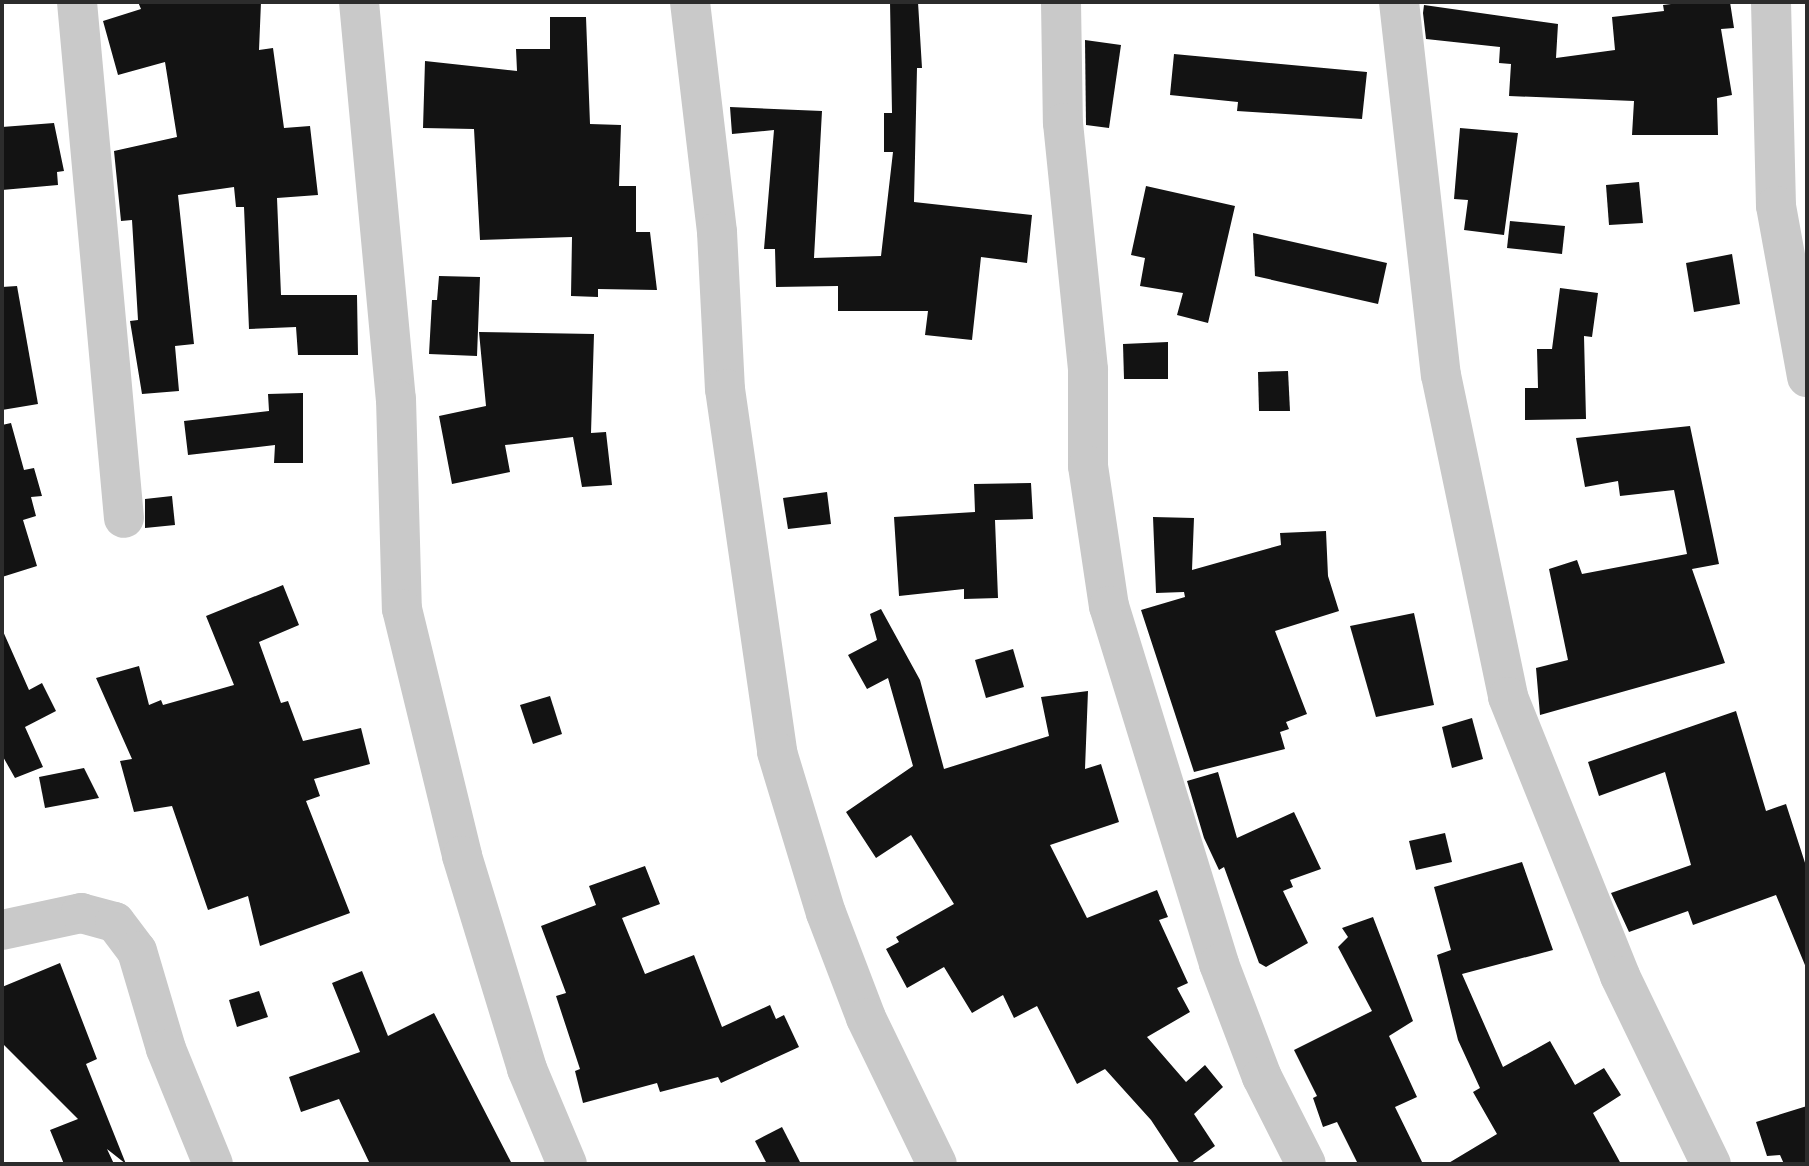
<!DOCTYPE html>
<html>
<head>
<meta charset="utf-8">
<style>
  body { margin:0 }
  #map { position:relative; width:1809px; height:1166px; overflow:hidden; background:#fff; font-family:Overpass,sans-serif }
  div>[style] { position:absolute }
  [style*='--x'] { left:calc(var(--x)*1px); top:calc(var(--y)*1px); width:calc(var(--w)*1px); rotate:calc(var(--a)*1deg) }
  .building>* { inset:0; background:#131313 }
  .minor>* { height:40px; margin:-20px; padding:0 20px; transform-origin:20px; border-radius:20px; background:#c9c9c9 }
  span { translate:-50% -50%; white-space:nowrap; text-align:center; line-height:1.15; -webkit-text-stroke:8px #fff; paint-order:stroke }
  .frame { position:absolute; inset:0; border:4px solid #2c2c2c; pointer-events:none }
</style>
</head>
<body>
<div id="map">
  <div class="building">
    <i style="clip-path:polygon(138px 2px,261px 2px,259px 50px,273px 48px,284px 128px,310px 126px,318px 195px,277px 198px,281px 295px,357px 295px,358px 355px,298px 355px,296px 327px,249px 329px,244px 207px,236px 207px,234px 187px,178px 195px,194px 344px,175px 346px,179px 391px,142px 394px,130px 321px,138px 320px,132px 220px,121px 221px,114px 151px,177px 137px,165px 62px,118px 75px,103px 21px,141px 9px)"></i>
    <i style="clip-path:polygon(890px 2px,918px 2px,922px 68px,917px 68px,914px 202px,1032px 215px,1027px 263px,981px 257px,972px 340px,925px 335px,928px 311px,838px 311px,838px 286px,776px 287px,775px 249px,764px 249px,774px 130px,732px 134px,730px 107px,822px 111px,814px 258px,881px 256px,893px 152px,884px 152px,884px 113px,892px 113px)"></i>
    <i style="clip-path:polygon(1687px 2px,1730px 2px,1734px 28px,1721px 29px,1732px 95px,1717px 98px,1718px 135px,1632px 135px,1634px 101px,1509px 96px,1511px 64px,1499px 63px,1500px 47px,1426px 39px,1423px 13px,1424px 5px,1558px 24px,1556px 58px,1615px 50px,1612px 17px,1664px 11px,1663px 5px)"></i>
    <i style="clip-path:polygon(550px 17px,586px 17px,590px 124px,621px 125px,619px 186px,636px 186px,636px 232px,650px 232px,657px 290px,598px 289px,598px 297px,571px 296px,572px 237px,480px 240px,474px 129px,423px 128px,425px 61px,517px 71px,516px 49px,550px 49px)"></i>
    <i style="clip-path:polygon(1085px 40px,1121px 45px,1109px 128px,1086px 125px)"></i>
    <i style="clip-path:polygon(1174px 54px,1367px 72px,1362px 119px,1237px 111px,1238px 102px,1170px 95px)"></i>
    <i style="clip-path:polygon(54px 123px,64px 171px,57px 172px,58px 185px,2px 190px,2px 127px)"></i>
    <i style="clip-path:polygon(1460px 128px,1518px 133px,1504px 235px,1464px 230px,1468px 200px,1454px 199px)"></i>
    <i style="clip-path:polygon(1639px 182px,1643px 223px,1609px 225px,1606px 185px)"></i>
    <i style="clip-path:polygon(1146px 186px,1235px 206px,1208px 323px,1177px 315px,1183px 293px,1140px 286px,1145px 258px,1131px 255px)"></i>
    <i style="clip-path:polygon(1510px 221px,1565px 226px,1562px 254px,1507px 248px)"></i>
    <i style="clip-path:polygon(1253px 233px,1387px 263px,1378px 304px,1255px 276px)"></i>
    <i style="clip-path:polygon(1732px 254px,1740px 304px,1694px 312px,1686px 263px)"></i>
    <i style="clip-path:polygon(439px 276px,480px 277px,477px 356px,429px 354px,432px 300px,437px 300px)"></i>
    <i style="clip-path:polygon(17px 286px,38px 404px,2px 410px,2px 287px)"></i>
    <i style="clip-path:polygon(1560px 288px,1598px 293px,1592px 337px,1584px 336px,1586px 419px,1525px 420px,1525px 388px,1538px 388px,1537px 349px,1552px 349px)"></i>
    <i style="clip-path:polygon(479px 332px,594px 334px,591px 433px,606px 432px,612px 485px,582px 487px,573px 437px,505px 445px,510px 472px,452px 484px,439px 416px,486px 406px)"></i>
    <i style="clip-path:polygon(1168px 342px,1168px 379px,1124px 379px,1123px 344px)"></i>
    <i style="clip-path:polygon(1288px 371px,1290px 411px,1259px 411px,1258px 372px)"></i>
    <i style="clip-path:polygon(303px 393px,303px 463px,274px 463px,275px 445px,188px 455px,184px 421px,269px 411px,268px 394px)"></i>
    <i style="clip-path:polygon(11px 423px,24px 470px,34px 468px,42px 496px,31px 497px,36px 516px,23px 520px,37px 566px,2px 577px,2px 425px)"></i>
    <i style="clip-path:polygon(1690px 426px,1719px 564px,1692px 569px,1725px 663px,1540px 715px,1536px 668px,1568px 660px,1549px 569px,1577px 560px,1582px 574px,1687px 554px,1674px 490px,1620px 496px,1618px 481px,1585px 487px,1576px 438px)"></i>
    <i style="clip-path:polygon(1031px 483px,1033px 519px,995px 520px,998px 598px,964px 599px,964px 589px,899px 596px,894px 517px,975px 512px,974px 484px)"></i>
    <i style="clip-path:polygon(827px 492px,831px 524px,788px 529px,783px 498px)"></i>
    <i style="clip-path:polygon(172px 496px,175px 525px,145px 528px,145px 499px)"></i>
    <i style="clip-path:polygon(1153px 517px,1194px 518px,1192px 570px,1281px 545px,1280px 533px,1326px 531px,1328px 576px,1339px 611px,1275px 631px,1307px 714px,1286px 722px,1289px 729px,1280px 732px,1285px 749px,1194px 772px,1141px 610px,1185px 597px,1184px 592px,1156px 593px)"></i>
    <i style="clip-path:polygon(283px 585px,299px 625px,259px 642px,281px 703px,288px 701px,303px 741px,361px 728px,370px 764px,314px 779px,320px 796px,306px 801px,350px 913px,260px 946px,248px 896px,208px 910px,172px 806px,134px 812px,120px 761px,132px 759px,96px 678px,139px 666px,149px 705px,161px 700px,163px 705px,234px 685px,206px 616px)"></i>
    <i style="clip-path:polygon(881px 609px,920px 680px,944px 769px,1049px 736px,1041px 697px,1088px 691px,1085px 769px,1101px 764px,1119px 822px,1050px 845px,1087px 918px,1157px 890px,1168px 917px,1159px 920px,1188px 983px,1177px 988px,1190px 1012px,1147px 1037px,1186px 1082px,1205px 1065px,1223px 1087px,1194px 1114px,1215px 1146px,1190px 1164px,1180px 1164px,1151px 1120px,1105px 1069px,1077px 1084px,1037px 1006px,1014px 1018px,1003px 995px,972px 1013px,944px 967px,907px 988px,886px 949px,899px 942px,896px 937px,954px 904px,911px 835px,876px 858px,846px 812px,913px 766px,888px 678px,867px 689px,848px 655px,877px 640px,870px 614px)"></i>
    <i style="clip-path:polygon(1414px 613px,1434px 705px,1376px 717px,1350px 626px)"></i>
    <i style="clip-path:polygon(2px 629px,29px 690px,42px 683px,56px 711px,25px 727px,43px 767px,15px 778px,2px 755px)"></i>
    <i style="clip-path:polygon(1013px 649px,1024px 687px,986px 698px,975px 660px)"></i>
    <i style="clip-path:polygon(550px 696px,562px 734px,533px 744px,520px 705px)"></i>
    <i style="clip-path:polygon(1736px 711px,1766px 811px,1786px 804px,1807px 869px,1807px 970px,1776px 895px,1693px 925px,1688px 911px,1629px 932px,1611px 893px,1691px 865px,1665px 772px,1599px 796px,1588px 762px)"></i>
    <i style="clip-path:polygon(1472px 718px,1483px 759px,1452px 768px,1442px 727px)"></i>
    <i style="clip-path:polygon(84px 768px,99px 798px,45px 808px,39px 777px)"></i>
    <i style="clip-path:polygon(1218px 772px,1237px 838px,1294px 812px,1321px 869px,1290px 880px,1293px 887px,1283px 891px,1308px 943px,1266px 967px,1259px 963px,1224px 867px,1219px 870px,1204px 838px,1187px 781px)"></i>
    <i style="clip-path:polygon(1445px 833px,1452px 862px,1416px 870px,1409px 841px)"></i>
    <i style="clip-path:polygon(1522px 862px,1553px 950px,1462px 974px,1503px 1067px,1550px 1041px,1575px 1085px,1604px 1068px,1621px 1095px,1593px 1113px,1621px 1164px,1447px 1164px,1497px 1134px,1473px 1092px,1480px 1088px,1458px 1040px,1437px 955px,1451px 950px,1434px 887px)"></i>
    <i style="clip-path:polygon(645px 866px,660px 904px,622px 918px,645px 974px,694px 955px,722px 1027px,770px 1005px,776px 1019px,784px 1015px,799px 1047px,721px 1083px,718px 1077px,660px 1092px,657px 1083px,583px 1103px,575px 1071px,580px 1069px,556px 996px,566px 993px,541px 926px,596px 905px,589px 886px)"></i>
    <i style="clip-path:polygon(1373px 917px,1413px 1021px,1389px 1036px,1417px 1097px,1395px 1107px,1423px 1164px,1358px 1164px,1337px 1122px,1323px 1127px,1313px 1098px,1317px 1096px,1294px 1050px,1372px 1011px,1338px 947px,1348px 937px,1342px 928px)"></i>
    <i style="clip-path:polygon(60px 963px,97px 1059px,86px 1064px,126px 1164px,107px 1149px,114px 1164px,64px 1164px,50px 1130px,78px 1119px,2px 1043px,2px 987px)"></i>
    <i style="clip-path:polygon(362px 971px,388px 1036px,434px 1013px,512px 1164px,370px 1164px,339px 1099px,301px 1112px,289px 1077px,360px 1052px,332px 983px)"></i>
    <i style="clip-path:polygon(259px 991px,268px 1017px,237px 1027px,229px 1000px)"></i>
    <i style="clip-path:polygon(1807px 1106px,1807px 1164px,1784px 1164px,1780px 1155px,1767px 1156px,1756px 1122px)"></i>
    <i style="clip-path:polygon(782px 1127px,801px 1164px,767px 1164px,755px 1141px)"></i>
  </div>
  <div class="minor">
    <i style="--x:77;--y:2;--w:518;--a:84.8"></i>
    <i style="--x:359;--y:2;--w:399;--a:84.7"></i>
    <i style="--x:396;--y:399;--w:210;--a:88.4"></i>
    <i style="--x:402;--y:609;--w:254;--a:76.3"></i>
    <i style="--x:462;--y:856;--w:223;--a:73"></i>
    <i style="--x:527;--y:1069;--w:103;--a:67.2"></i>
    <i style="--x:690;--y:2;--w:232;--a:83.3"></i>
    <i style="--x:717;--y:232;--w:157;--a:87.1"></i>
    <i style="--x:725;--y:389;--w:367;--a:81.8"></i>
    <i style="--x:777;--y:752;--w:168;--a:73.1"></i>
    <i style="--x:826;--y:913;--w:112;--a:69.1"></i>
    <i style="--x:866;--y:1018;--w:162;--a:64.1"></i>
    <i style="--x:1061;--y:2;--w:121;--a:89.1"></i>
    <i style="--x:1063;--y:123;--w:248;--a:84.2"></i>
    <i style="--x:1088;--y:370;--w:96;--a:90"></i>
    <i style="--x:1088;--y:466;--w:142;--a:81.5"></i>
    <i style="--x:1109;--y:606;--w:375;--a:72.9"></i>
    <i style="--x:1219;--y:964;--w:121;--a:69.2"></i>
    <i style="--x:1262;--y:1077;--w:97;--a:63.2"></i>
    <i style="--x:1399;--y:2;--w:375;--a:83.6"></i>
    <i style="--x:1441;--y:375;--w:329;--a:78.2"></i>
    <i style="--x:1508;--y:697;--w:301;--a:68.1"></i>
    <i style="--x:1620;--y:976;--w:209;--a:64.2"></i>
    <i style="--x:1771;--y:2;--w:204;--a:88.6"></i>
    <i style="--x:1776;--y:206;--w:174;--a:79.7"></i>
    <i style="--x:2;--y:930;--w:81;--a:-12.1"></i>
    <i style="--x:81;--y:913;--w:35;--a:15"></i>
    <i style="--x:115;--y:922;--w:36;--a:53"></i>
    <i style="--x:137;--y:951;--w:102;--a:73.5"></i>
    <i style="--x:166;--y:1049;--w:124;--a:67.8"></i>
  </div>
  <div class="frame"></div>
</div>
</body>
</html>
